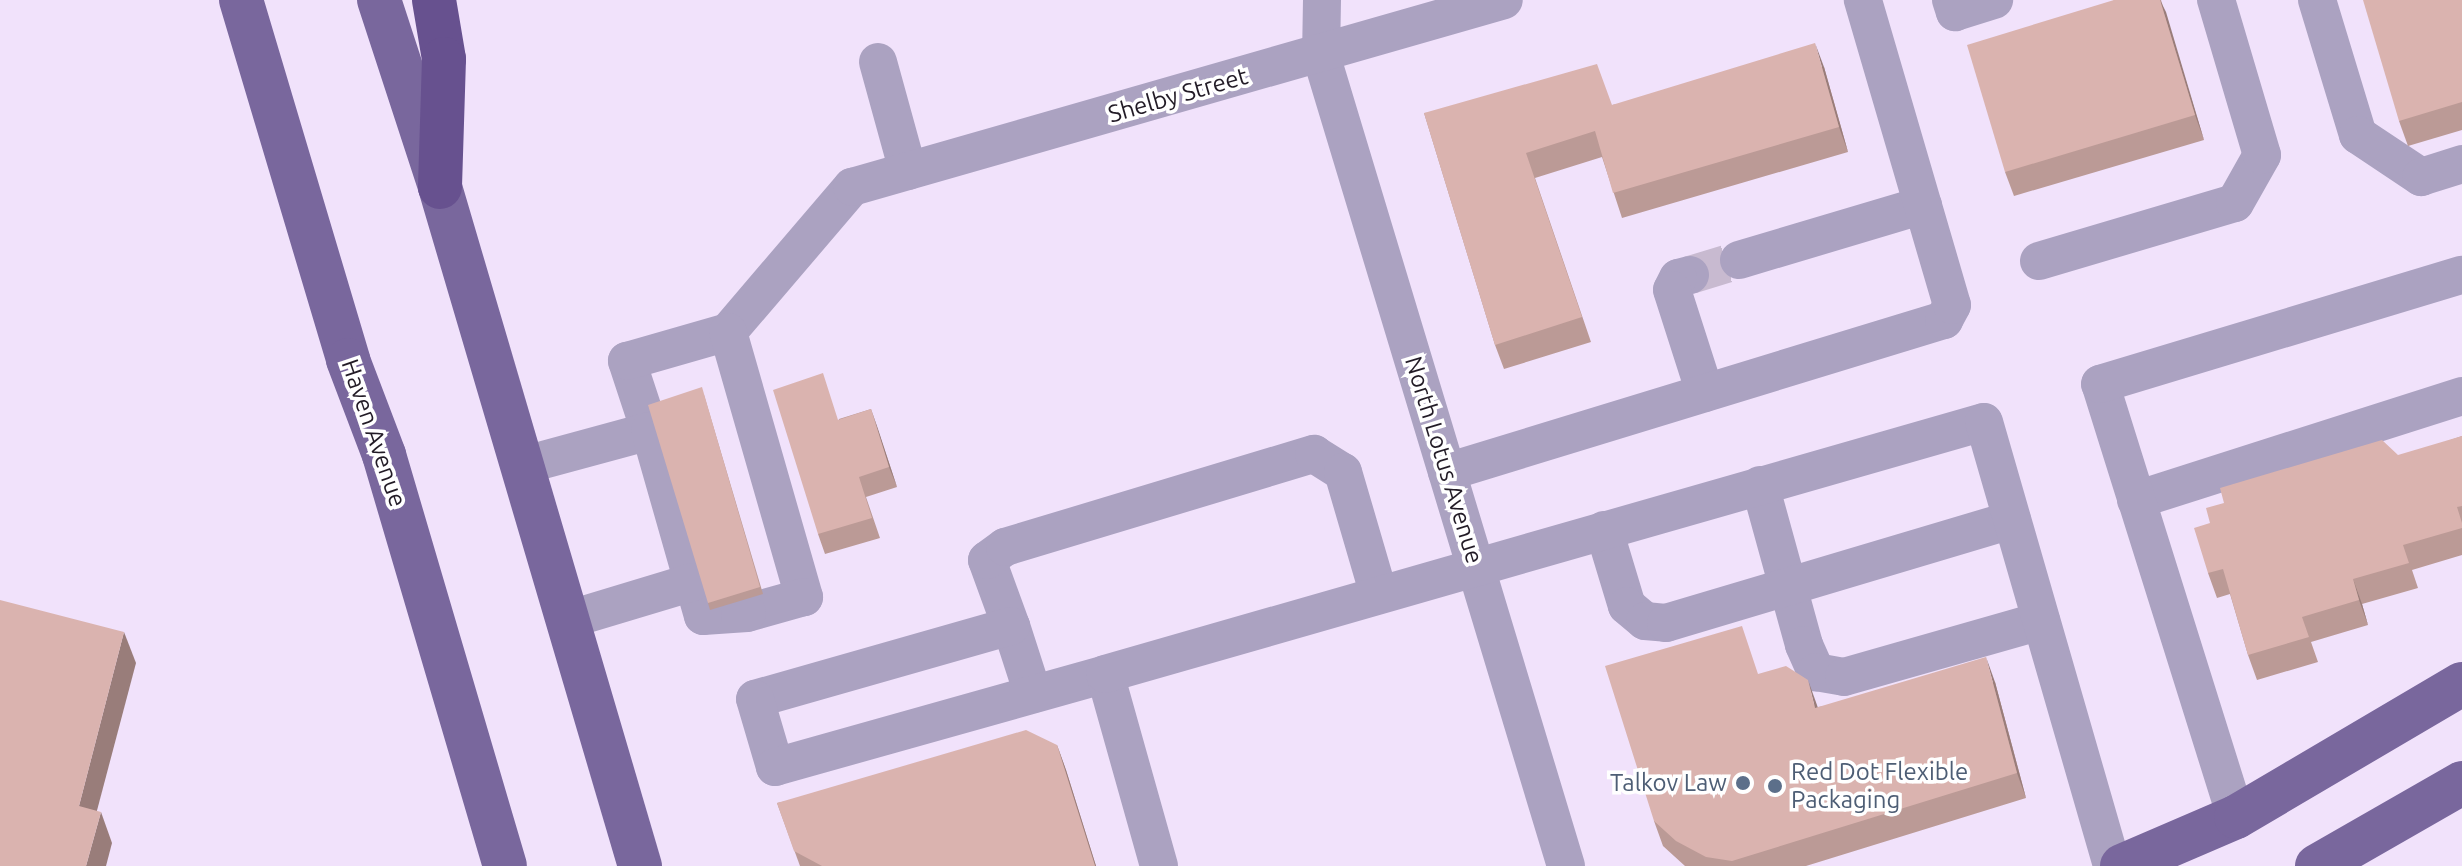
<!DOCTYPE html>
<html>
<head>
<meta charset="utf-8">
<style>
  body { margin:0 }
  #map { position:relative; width:2462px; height:866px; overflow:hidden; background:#f1e2fb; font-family:Ubuntu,sans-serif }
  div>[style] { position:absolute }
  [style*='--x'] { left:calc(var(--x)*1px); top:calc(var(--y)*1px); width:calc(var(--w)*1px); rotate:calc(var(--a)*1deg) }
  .minor-tunnel>* { height:38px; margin-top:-19px; transform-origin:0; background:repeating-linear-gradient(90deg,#c8bad0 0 38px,transparent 0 57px) }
  .minor>* { height:38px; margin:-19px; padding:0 19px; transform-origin:19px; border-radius:19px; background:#aba2c1 }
  .major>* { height:44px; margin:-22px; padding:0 22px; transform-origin:22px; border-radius:22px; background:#79679d }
  .highway>* { height:44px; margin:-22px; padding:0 22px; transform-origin:22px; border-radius:22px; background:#67518f }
  .wall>* { inset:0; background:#bb9a96 }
  .shaded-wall>* { inset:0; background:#997d7a }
  .building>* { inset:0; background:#dab3af }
  .dots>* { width:22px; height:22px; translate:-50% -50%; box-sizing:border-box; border:4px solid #fff; border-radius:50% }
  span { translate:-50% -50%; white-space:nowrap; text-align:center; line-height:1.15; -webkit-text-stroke:7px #fff; paint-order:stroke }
  .street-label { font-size:24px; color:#221b26 }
  .service-label { font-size:24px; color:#4e5e75 }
  .left { translate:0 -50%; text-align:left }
  .right { translate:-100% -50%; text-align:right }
</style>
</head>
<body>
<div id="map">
  <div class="minor-tunnel">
    <i style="--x:1690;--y:275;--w:51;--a:-17"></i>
  </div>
  <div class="minor">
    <i style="--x:1322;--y:0;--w:55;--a:91"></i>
    <i style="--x:1321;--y:55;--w:847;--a:73.19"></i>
    <i style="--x:1951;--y:0;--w:13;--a:72"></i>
    <i style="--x:1955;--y:12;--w:41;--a:-17.1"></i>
    <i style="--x:2317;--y:0;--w:141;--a:73.1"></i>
    <i style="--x:2358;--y:135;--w:76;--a:33.7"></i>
    <i style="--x:2421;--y:177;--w:43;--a:-17.6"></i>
    <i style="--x:878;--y:62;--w:113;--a:74.6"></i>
    <i style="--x:1739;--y:260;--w:192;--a:-16.6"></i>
    <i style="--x:2039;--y:261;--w:204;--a:-16.5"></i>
    <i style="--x:2235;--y:203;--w:55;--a:-60.6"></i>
    <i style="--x:2262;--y:155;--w:162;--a:-106.5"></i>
    <i style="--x:1690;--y:275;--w:12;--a:166"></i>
    <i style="--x:1678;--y:278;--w:13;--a:117"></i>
    <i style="--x:1672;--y:290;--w:108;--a:72.2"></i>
    <i style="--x:728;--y:332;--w:191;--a:-49.5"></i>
    <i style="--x:852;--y:187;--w:678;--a:-16"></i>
    <i style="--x:650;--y:431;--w:74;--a:-108.2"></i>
    <i style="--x:627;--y:361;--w:105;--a:-16"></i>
    <i style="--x:728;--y:332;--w:276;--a:74"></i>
    <i style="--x:804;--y:597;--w:59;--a:164.3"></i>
    <i style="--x:747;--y:613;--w:44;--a:176.1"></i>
    <i style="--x:703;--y:616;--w:35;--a:-106"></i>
    <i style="--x:521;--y:466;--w:134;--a:-15.2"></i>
    <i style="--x:650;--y:431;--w:157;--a:74.1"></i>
    <i style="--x:693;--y:582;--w:132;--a:163.2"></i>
    <i style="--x:1447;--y:472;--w:520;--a:-17.01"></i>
    <i style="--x:1944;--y:320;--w:17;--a:-62"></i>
    <i style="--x:1952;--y:305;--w:318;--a:-106.3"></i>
    <i style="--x:1760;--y:485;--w:166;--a:74.6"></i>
    <i style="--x:1804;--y:645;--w:30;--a:66"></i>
    <i style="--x:1816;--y:672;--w:28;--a:10"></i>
    <i style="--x:1844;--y:677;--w:205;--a:-15.9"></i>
    <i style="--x:2136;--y:500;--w:342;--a:-17.7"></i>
    <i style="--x:1604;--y:530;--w:79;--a:73.2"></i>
    <i style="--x:1627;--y:606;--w:23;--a:40"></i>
    <i style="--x:1645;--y:621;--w:21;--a:5"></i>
    <i style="--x:1666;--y:623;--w:361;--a:-16.6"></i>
    <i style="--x:1011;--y:626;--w:70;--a:-110"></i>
    <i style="--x:987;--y:560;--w:22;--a:-36"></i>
    <i style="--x:1005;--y:547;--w:323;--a:-16.8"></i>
    <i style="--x:1314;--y:454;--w:34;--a:32"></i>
    <i style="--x:1343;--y:472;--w:128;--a:73.7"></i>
    <i style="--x:1033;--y:694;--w:71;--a:-107.9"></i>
    <i style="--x:1011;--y:626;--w:266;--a:164.1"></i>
    <i style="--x:755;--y:699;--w:71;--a:73.6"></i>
    <i style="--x:775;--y:767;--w:343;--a:-15.7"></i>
    <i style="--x:2236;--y:817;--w:454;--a:-107.4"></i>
    <i style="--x:2100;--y:384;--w:378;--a:-16.8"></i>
    <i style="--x:1159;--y:866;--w:199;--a:-105.7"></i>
    <i style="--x:1105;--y:674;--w:914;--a:-16"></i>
    <i style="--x:1984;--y:422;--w:462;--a:73.9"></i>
  </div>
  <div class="major">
    <i style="--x:241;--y:0;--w:376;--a:73.4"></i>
    <i style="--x:348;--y:360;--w:102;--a:69.2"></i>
    <i style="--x:384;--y:455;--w:428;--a:73.6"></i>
    <i style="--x:379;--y:0;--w:197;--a:71.9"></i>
    <i style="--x:440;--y:187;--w:708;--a:73.59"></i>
    <i style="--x:2122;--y:866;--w:124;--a:-23.3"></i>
    <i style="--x:2236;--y:817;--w:262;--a:-30.5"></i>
    <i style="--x:2317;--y:866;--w:167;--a:-29.8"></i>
  </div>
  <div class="highway">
    <i style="--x:434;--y:0;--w:60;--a:80.4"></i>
    <i style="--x:444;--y:59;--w:128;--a:91.8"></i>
  </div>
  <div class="wall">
    <i style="clip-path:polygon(2114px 0,2161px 0,2204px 140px,2014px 196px,2005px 172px)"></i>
    <i style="clip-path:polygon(2462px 0,2462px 130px,2408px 146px,2399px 121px)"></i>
    <i style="clip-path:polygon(1824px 67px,1848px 152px,1622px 218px,1602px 157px,1535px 178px,1591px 342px,1504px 369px,1495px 345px,1424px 113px,1612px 105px)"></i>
    <i style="clip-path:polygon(704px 395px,763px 594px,710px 610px,708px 603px)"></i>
    <i style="clip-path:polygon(871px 409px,897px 487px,866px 497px,880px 538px,825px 554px,818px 534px,839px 419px)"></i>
    <i style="clip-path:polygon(2462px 436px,2462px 555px,2412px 570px,2418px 588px,2362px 604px,2368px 625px,2311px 642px,2318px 662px,2257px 680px,2248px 655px,2230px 594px,2217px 598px,2208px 573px,2210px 523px)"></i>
    <i style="clip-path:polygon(1758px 674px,1818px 707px,1995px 682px,2026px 798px,1806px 866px,1685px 866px,1663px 846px,1654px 821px)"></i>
    <i style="clip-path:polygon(1057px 745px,1066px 770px,1096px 866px,800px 866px,777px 803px)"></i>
  </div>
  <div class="shaded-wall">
    <i style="clip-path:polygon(2160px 0,2166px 12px,2204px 140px,2195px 115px)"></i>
    <i style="clip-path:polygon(1815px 43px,1824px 67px,1848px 152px,1839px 127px)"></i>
    <i style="clip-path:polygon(871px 409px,878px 429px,897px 487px,889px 467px)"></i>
    <i style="clip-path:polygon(2353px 579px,2362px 604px,2368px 625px,2359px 600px)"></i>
    <i style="clip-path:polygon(124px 632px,136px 663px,90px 837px,79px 806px)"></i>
    <i style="clip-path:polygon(1986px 657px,1995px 682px,2026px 798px,2017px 773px)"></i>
    <i style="clip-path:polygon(1808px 680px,1817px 705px,1824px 733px,1815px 708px)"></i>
    <i style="clip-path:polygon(1057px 745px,1066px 770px,1096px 866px,1095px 866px)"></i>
    <i style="clip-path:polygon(101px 812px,112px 843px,106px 866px,86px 866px)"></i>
  </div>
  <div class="building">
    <i style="clip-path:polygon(2114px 0,2160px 0,2195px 115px,2005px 172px,1967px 45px)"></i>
    <i style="clip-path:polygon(2363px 0,2462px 0,2462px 102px,2399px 121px)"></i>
    <i style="clip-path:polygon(1815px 43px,1839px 127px,1613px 193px,1595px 131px,1526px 153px,1582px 317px,1495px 345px,1424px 113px,1597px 64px,1612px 105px)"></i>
    <i style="clip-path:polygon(823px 373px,838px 420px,871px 409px,889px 467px,859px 477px,872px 518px,818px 534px,773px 390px)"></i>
    <i style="clip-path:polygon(702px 387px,760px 587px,708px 603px,648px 405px)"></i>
    <i style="clip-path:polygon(2462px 436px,2462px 506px,2457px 507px,2462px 523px,2462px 528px,2403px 545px,2409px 563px,2353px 579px,2359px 600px,2302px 617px,2309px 637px,2248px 655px,2223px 569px,2208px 573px,2194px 528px,2210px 523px,2206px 508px,2224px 503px,2220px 488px,2382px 440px,2398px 455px)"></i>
    <i style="clip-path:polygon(0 600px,124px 632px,79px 806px,101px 812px,86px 866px,0 866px)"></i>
    <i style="clip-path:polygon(1742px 626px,1758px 674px,1786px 666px,1808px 680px,1815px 708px,1986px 657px,2017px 773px,1732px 861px,1706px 857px,1676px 841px,1654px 821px,1605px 666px)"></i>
    <i style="clip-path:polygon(1026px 730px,1057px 745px,1095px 866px,822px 866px,794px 851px,777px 803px)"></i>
  </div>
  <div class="dots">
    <i style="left:1743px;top:783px;background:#5c6f8a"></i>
    <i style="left:1775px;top:786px;background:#5c6f8a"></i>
  </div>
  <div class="street-label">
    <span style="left:1178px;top:95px;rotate:-16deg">Shelby Street</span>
    <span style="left:374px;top:433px;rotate:71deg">Haven Avenue</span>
    <span style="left:1444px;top:460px;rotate:73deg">North Lotus Avenue</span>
  </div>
  <div class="service-label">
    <span class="left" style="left:1791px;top:786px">Red Dot Flexible<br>Packaging</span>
    <span class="right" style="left:1727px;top:783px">Talkov Law</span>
  </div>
</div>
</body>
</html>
